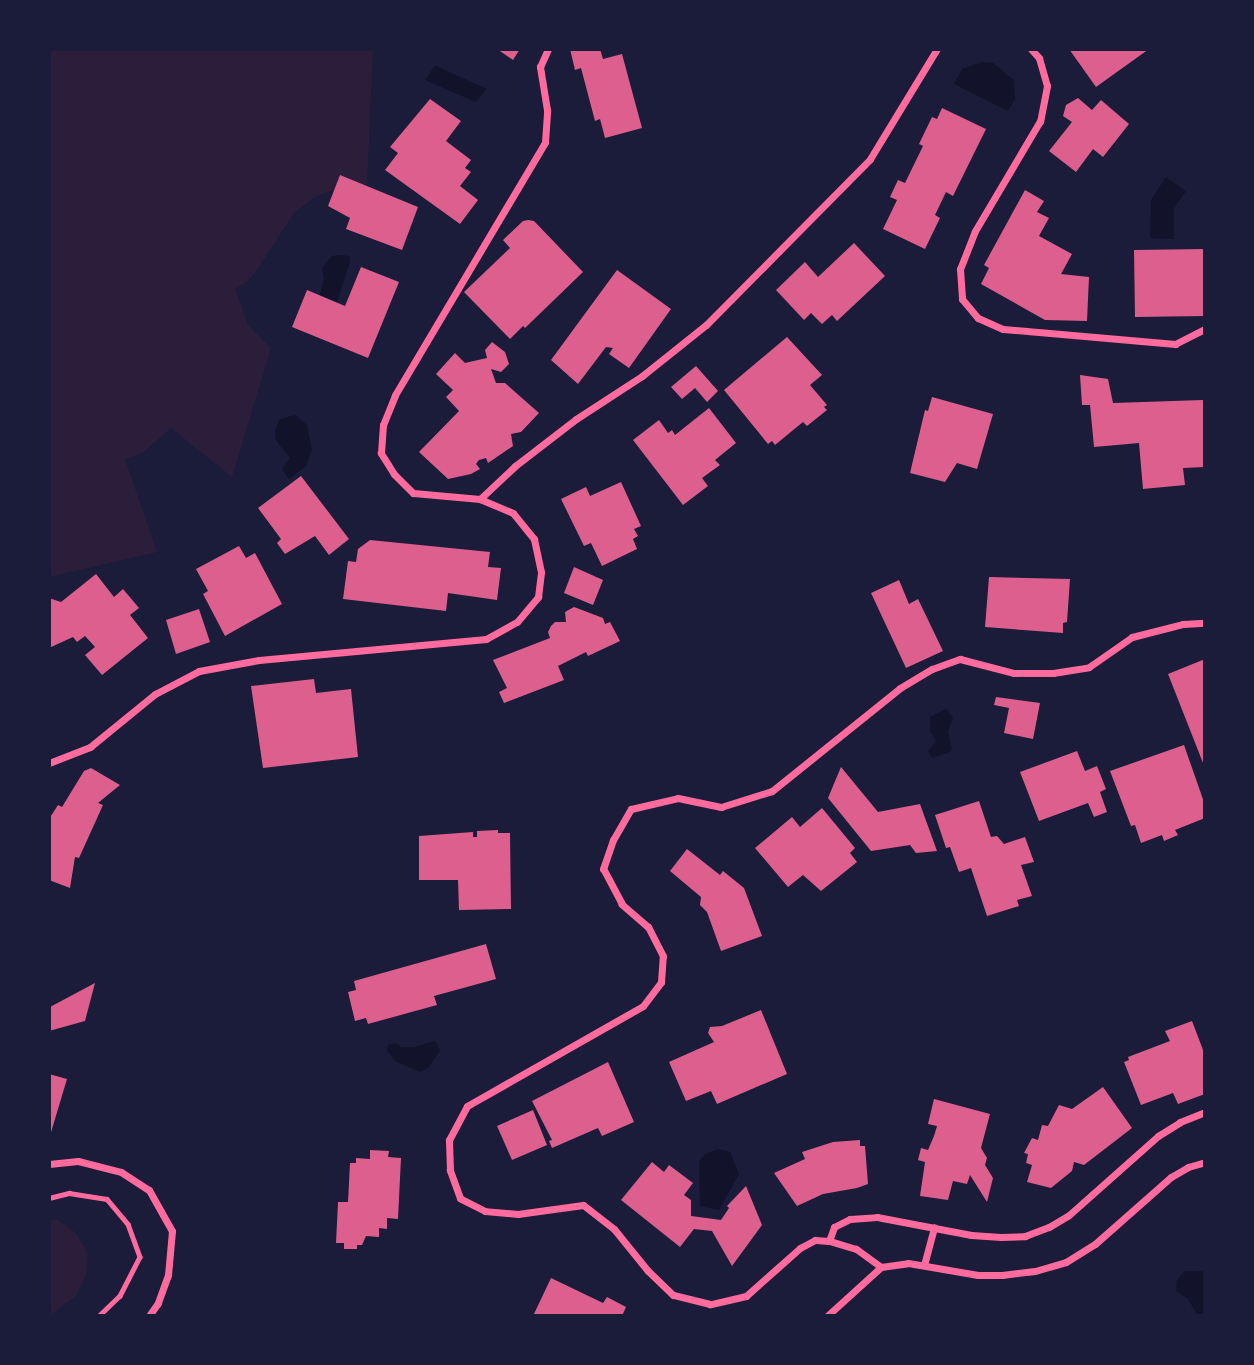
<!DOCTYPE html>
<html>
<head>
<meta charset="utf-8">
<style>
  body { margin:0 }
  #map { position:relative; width:1254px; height:1365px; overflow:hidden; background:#1b1b3a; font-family:"Varela Round",sans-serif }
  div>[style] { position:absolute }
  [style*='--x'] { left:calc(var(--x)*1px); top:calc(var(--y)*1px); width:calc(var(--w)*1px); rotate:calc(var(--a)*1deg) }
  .green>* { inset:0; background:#2a1e3b }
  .water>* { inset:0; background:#12122b }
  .building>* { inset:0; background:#dd5f8e }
  .path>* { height:4.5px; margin:-2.25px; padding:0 2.25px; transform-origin:2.25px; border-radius:2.25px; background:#ff6b9d }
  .minor>* { height:7px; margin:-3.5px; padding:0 3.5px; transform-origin:3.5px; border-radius:3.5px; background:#ff6b9d }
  span { translate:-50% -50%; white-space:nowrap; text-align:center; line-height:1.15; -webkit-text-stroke:5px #1b1b3a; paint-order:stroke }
  .frame { position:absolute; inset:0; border:51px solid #1b1b3a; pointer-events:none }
</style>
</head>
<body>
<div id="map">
  <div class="green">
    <i style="clip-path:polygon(49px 49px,373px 49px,367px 185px,341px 187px,315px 197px,294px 213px,259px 267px,248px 281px,235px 289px,248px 325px,271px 348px,232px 477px,171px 428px,141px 454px,125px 459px,157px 552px,49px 577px)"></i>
    <i style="clip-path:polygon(49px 1220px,58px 1220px,76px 1233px,88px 1254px,86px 1275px,76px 1296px,49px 1316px)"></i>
  </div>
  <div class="water">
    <i style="clip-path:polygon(982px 62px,993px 63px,1014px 80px,1015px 99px,1008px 111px,954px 84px,962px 69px)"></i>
    <i style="clip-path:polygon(435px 66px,436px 66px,487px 89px,476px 102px,425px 80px)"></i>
    <i style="clip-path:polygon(1166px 177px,1186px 191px,1174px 208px,1174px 239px,1150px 238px,1151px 200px)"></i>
    <i style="clip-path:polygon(342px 255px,350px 256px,350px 262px,337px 302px,320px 296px,324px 278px,322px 268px,332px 256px)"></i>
    <i style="clip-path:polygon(295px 415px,307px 425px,312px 450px,306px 466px,289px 479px,282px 469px,290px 458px,275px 439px,275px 430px,280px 419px)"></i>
    <i style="clip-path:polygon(946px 709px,953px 718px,948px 732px,952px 749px,950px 752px,932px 758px,928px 751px,936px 741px,930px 731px,930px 717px)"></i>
    <i style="clip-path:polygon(435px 1041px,440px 1050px,429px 1067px,420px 1072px,395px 1061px,387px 1051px,388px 1045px,396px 1043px,401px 1047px,414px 1047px)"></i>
    <i style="clip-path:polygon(718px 1149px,730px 1152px,739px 1174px,719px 1210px,700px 1206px,699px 1162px,705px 1154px)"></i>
    <i style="clip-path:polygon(1185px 1271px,1203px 1271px,1205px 1316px,1198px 1316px,1188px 1299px,1176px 1291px,1177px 1280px)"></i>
  </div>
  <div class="building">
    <i style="clip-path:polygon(497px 49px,520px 49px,513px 60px)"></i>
    <i style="clip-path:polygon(570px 49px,600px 49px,603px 59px,622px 54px,642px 128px,605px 138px,600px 119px,595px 121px,581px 68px,575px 70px)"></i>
    <i style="clip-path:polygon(1069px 49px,1149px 49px,1096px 87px)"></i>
    <i style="clip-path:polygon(1078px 98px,1092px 110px,1101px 100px,1129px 124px,1103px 157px,1093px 149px,1076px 172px,1049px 151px,1072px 122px,1063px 116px,1066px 105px)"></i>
    <i style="clip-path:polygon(430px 99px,461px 121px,446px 141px,471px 160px,465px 168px,471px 172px,460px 186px,478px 200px,460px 224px,385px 170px,398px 153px,390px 147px)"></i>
    <i style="clip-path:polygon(942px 108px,986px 129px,953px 196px,946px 192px,935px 215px,940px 218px,925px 249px,883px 229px,897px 200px,890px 197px,898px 180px,905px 183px,923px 146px,919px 144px,932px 117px,937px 119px)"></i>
    <i style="clip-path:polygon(340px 175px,418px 207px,402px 250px,346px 229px,350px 218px,328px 206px)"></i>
    <i style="clip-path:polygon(1025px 190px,1044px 201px,1037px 212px,1049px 218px,1039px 236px,1072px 254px,1061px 274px,1089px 277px,1087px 321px,1045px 320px,981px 284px,989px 268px,984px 265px)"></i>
    <i style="clip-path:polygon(528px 220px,534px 221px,583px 272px,525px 328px,523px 326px,510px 339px,464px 292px,510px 248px,503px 240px,523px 221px)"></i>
    <i style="clip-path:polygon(854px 243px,885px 276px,837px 321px,832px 315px,822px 324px,811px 313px,804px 320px,776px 290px,805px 262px,818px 277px)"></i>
    <i style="clip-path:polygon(1205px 249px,1205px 316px,1135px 317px,1134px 250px)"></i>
    <i style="clip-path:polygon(361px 267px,399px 282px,368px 358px,292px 327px,307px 290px,345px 306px)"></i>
    <i style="clip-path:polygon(617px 270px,671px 309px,629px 368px,609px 354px,613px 348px,606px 347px,578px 384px,551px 360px)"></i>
    <i style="clip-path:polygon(787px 337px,822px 375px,810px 385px,827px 405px,824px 407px,827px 410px,807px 426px,803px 422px,775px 445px,772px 441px,768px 444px,724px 390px)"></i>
    <i style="clip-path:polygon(492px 342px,505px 352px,509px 364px,501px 372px,491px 369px,496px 383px,505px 383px,539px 413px,521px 432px,511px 434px,513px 446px,488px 463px,486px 458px,479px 460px,476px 464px,480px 469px,471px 474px,448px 479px,419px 452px,459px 411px,446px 397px,453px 390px,436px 374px,455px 353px,465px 363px,487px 358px,485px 350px)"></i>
    <i style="clip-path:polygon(696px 366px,718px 391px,707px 402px,695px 388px,682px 399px,671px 387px)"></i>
    <i style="clip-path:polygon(1080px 375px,1108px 379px,1113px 403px,1203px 400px,1205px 467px,1183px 468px,1185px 485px,1143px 489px,1139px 443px,1094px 447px,1090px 405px,1082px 405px)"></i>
    <i style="clip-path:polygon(932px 397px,993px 414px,977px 469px,957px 463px,945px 482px,910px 473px,925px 410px,928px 411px)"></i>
    <i style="clip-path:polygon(709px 408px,736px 443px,715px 460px,720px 465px,702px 478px,708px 486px,683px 505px,633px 440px,659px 420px,668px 433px,672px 430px,675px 435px)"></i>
    <i style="clip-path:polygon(301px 476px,349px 539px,329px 555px,315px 536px,285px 554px,277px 543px,281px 539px,258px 508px)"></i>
    <i style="clip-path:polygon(621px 482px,641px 526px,634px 529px,638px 536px,633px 539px,637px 549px,602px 566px,591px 543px,584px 546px,561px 499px,586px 487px,590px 496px)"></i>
    <i style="clip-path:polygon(370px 540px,490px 552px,488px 567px,501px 568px,497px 600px,448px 593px,446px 611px,343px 599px,348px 561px,356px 562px,358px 549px)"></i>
    <i style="clip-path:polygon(239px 546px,246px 558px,255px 553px,282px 604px,225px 636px,203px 594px,208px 591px,196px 569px)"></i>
    <i style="clip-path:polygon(574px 567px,603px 580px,593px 605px,564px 593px)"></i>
    <i style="clip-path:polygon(96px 574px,114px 597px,123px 589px,139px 608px,130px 615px,148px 638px,102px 675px,85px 655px,95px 647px,85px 636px,77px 642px,73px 637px,49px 648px,49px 598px,61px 602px)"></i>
    <i style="clip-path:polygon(989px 577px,1070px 579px,1067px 622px,1063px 623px,1063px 633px,985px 627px)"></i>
    <i style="clip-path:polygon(899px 580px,909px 604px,918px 599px,943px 651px,906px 668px,871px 593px)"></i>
    <i style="clip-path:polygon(574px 607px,603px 618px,605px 624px,610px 622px,620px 641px,588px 656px,586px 652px,558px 666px,564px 680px,504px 703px,499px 692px,507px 688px,493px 660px,550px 638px,548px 632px,551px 626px,555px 622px,566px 622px,565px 612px)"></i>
    <i style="clip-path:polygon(199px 609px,210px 642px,176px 654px,166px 620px)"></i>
    <i style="clip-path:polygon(1205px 659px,1205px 768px,1168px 674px)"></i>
    <i style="clip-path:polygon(314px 679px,316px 693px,351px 689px,358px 757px,263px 768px,251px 686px)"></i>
    <i style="clip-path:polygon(996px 697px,1040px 703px,1033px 739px,1004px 733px,1009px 708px,994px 705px)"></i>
    <i style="clip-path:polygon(1184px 745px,1205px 805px,1205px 818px,1175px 830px,1178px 835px,1164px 841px,1162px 835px,1141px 843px,1135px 825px,1131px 826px,1110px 771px)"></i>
    <i style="clip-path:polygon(1077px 751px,1085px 771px,1097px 766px,1106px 789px,1100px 792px,1107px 812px,1094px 817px,1088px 803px,1039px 821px,1020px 772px)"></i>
    <i style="clip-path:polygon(841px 767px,878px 812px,920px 804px,937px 851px,916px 853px,910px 845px,871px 851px,828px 798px)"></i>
    <i style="clip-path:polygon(91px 768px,120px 785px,98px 803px,103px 805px,79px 858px,75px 857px,70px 888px,49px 880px,49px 819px,58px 805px,62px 807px,84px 771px)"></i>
    <i style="clip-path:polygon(979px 801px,991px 837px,997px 836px,1004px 844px,1025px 837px,1034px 862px,1021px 865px,1032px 896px,1017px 900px,1019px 906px,987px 916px,971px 868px,959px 872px,950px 847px,946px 848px,935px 815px)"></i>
    <i style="clip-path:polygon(822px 808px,855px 848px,850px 853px,857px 862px,821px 891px,803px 875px,788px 887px,755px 848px,792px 817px,800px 827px)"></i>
    <i style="clip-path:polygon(498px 830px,498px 833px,510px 833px,511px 909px,459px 910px,458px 880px,419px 880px,419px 836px,473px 832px,473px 837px,477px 837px,477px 831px)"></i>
    <i style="clip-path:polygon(687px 849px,720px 875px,723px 871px,744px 888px,762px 936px,721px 951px,707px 912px,700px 905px,701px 897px,670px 871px)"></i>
    <i style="clip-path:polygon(486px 944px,496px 979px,434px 996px,437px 1005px,368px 1024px,366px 1018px,355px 1021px,348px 992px,356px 990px,354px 981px)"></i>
    <i style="clip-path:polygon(95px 983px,85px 1021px,49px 1031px,50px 1007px)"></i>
    <i style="clip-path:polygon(761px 1010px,787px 1074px,717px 1104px,711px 1091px,686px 1101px,669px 1062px,714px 1042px,708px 1033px,710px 1027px,722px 1026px)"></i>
    <i style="clip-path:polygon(1192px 1021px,1205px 1055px,1205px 1094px,1178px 1104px,1173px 1093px,1141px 1105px,1124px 1062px,1129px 1060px,1128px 1057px,1170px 1041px,1165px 1031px)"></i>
    <i style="clip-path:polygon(608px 1062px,634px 1122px,602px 1136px,598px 1128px,552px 1148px,549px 1141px,552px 1140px,532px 1101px)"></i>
    <i style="clip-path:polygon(49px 1074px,67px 1079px,49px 1139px)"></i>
    <i style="clip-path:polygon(1103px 1087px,1132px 1128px,1084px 1165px,1074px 1162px,1072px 1171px,1051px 1188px,1027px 1182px,1032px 1165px,1026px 1163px,1028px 1154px,1024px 1153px,1032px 1138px,1038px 1140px,1042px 1125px,1048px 1126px,1059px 1105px,1072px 1109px)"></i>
    <i style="clip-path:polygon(934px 1099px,990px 1114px,981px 1148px,987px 1158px,985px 1165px,993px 1178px,987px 1202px,970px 1175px,967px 1184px,953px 1181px,948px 1200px,920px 1196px,925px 1162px,918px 1160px,921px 1148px,928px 1150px,934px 1136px,937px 1126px,928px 1124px)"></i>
    <i style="clip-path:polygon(533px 1110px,547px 1145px,512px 1160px,497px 1126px)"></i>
    <i style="clip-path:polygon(860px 1140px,860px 1146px,865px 1146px,868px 1184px,857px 1188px,823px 1194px,797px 1206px,774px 1173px,805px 1159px,802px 1152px,833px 1142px)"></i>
    <i style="clip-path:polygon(370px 1150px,389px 1151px,388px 1157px,401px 1158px,398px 1219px,387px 1218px,387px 1229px,379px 1228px,379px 1237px,366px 1236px,362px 1245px,357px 1245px,357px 1249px,344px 1249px,344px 1243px,336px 1243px,338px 1202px,348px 1202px,350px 1163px,356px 1163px,356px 1158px,370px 1159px)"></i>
    <i style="clip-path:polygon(652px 1162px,664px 1172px,669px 1165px,693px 1183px,684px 1195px,691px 1200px,691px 1216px,721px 1220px,729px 1208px,727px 1206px,746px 1186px,762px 1225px,732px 1266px,712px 1231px,694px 1229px,680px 1247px,621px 1200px)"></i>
    <i style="clip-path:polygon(551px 1278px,603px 1303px,607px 1297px,626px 1307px,622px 1316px,533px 1316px)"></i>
  </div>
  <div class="path">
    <i style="--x:49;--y:1198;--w:21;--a:-14"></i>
    <i style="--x:69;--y:1193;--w:38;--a:9"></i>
    <i style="--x:107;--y:1199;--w:33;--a:50"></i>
    <i style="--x:128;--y:1224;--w:35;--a:70"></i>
    <i style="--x:140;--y:1257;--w:44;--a:117.1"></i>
    <i style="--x:120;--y:1296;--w:29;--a:136"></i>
  </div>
  <div class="minor">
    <i style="--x:1031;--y:49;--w:12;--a:48"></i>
    <i style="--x:1039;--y:58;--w:29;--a:74"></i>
    <i style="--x:1047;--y:86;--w:36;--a:101"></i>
    <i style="--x:1040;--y:121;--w:128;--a:120.6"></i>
    <i style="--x:975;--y:231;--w:41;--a:111.5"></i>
    <i style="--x:960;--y:269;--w:30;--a:86"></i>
    <i style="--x:962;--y:299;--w:25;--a:50"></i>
    <i style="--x:978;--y:318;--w:27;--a:24"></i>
    <i style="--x:1003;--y:329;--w:173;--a:5"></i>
    <i style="--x:1175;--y:344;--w:34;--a:-27"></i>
    <i style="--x:480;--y:499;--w:48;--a:-43.3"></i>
    <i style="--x:515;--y:466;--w:77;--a:-37.6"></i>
    <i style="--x:576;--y:419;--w:79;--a:-33.1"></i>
    <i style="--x:642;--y:376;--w:82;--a:-38.6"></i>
    <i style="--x:706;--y:325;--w:233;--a:-45.3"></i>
    <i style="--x:870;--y:159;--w:129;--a:-58.7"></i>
    <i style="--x:49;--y:763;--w:44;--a:-21.3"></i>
    <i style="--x:90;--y:747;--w:84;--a:-39.2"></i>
    <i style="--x:155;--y:694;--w:50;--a:-27.6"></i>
    <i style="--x:199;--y:671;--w:61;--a:-10.4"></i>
    <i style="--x:259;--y:660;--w:228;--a:-5.3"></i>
    <i style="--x:486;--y:639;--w:35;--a:-29"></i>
    <i style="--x:517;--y:622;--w:33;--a:-50"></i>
    <i style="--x:538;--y:597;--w:25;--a:-83"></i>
    <i style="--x:541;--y:572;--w:34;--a:-102"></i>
    <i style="--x:534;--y:539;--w:33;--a:-129"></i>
    <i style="--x:513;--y:513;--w:36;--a:-157"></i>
    <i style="--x:480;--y:499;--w:67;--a:-174.9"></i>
    <i style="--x:413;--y:493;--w:27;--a:-135"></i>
    <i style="--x:394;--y:474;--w:25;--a:-122"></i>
    <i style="--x:381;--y:453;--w:28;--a:-86"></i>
    <i style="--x:383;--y:425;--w:32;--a:-68"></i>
    <i style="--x:395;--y:395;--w:294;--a:-59.3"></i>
    <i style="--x:545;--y:142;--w:32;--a:-86"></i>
    <i style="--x:547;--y:110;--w:44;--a:-99.2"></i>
    <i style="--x:540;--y:67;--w:20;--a:-66"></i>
    <i style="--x:49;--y:1164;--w:29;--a:-6"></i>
    <i style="--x:78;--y:1161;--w:44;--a:14.3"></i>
    <i style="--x:121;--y:1172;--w:33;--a:33"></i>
    <i style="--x:149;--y:1190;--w:47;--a:60.7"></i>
    <i style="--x:172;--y:1231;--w:44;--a:95.2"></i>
    <i style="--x:168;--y:1275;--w:30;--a:110"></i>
    <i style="--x:158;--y:1303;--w:16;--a:125"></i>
    <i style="--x:829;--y:1241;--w:15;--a:-70"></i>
    <i style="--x:834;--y:1227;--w:18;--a:-27"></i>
    <i style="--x:850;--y:1219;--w:27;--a:-4"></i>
    <i style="--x:877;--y:1217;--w:96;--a:10.8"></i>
    <i style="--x:971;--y:1235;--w:30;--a:4"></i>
    <i style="--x:1001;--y:1237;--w:24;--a:-2"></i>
    <i style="--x:1025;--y:1236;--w:26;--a:-21"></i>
    <i style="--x:1049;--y:1227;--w:23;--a:-31"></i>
    <i style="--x:1069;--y:1215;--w:119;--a:-41.6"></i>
    <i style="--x:1158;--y:1136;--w:26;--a:-32"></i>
    <i style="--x:1180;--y:1122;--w:27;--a:-22"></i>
    <i style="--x:924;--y:1265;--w:39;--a:-75"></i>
    <i style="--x:881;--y:1267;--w:31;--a:-144"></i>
    <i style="--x:856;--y:1249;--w:28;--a:-163"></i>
    <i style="--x:829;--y:1241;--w:14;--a:-176"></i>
    <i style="--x:815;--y:1240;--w:17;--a:152"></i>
    <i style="--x:800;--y:1248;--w:72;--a:138.4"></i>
    <i style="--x:746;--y:1296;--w:37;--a:167"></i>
    <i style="--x:710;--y:1304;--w:38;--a:-166"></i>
    <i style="--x:673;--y:1295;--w:35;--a:-136"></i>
    <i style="--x:648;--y:1271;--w:54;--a:-129"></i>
    <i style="--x:614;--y:1229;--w:39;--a:-142"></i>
    <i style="--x:583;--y:1205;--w:66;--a:172.1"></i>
    <i style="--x:518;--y:1214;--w:33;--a:-175"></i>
    <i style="--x:485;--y:1211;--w:28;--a:-153"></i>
    <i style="--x:460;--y:1198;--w:30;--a:-110"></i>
    <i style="--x:450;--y:1170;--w:30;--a:-92"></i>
    <i style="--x:449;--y:1140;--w:38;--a:-62"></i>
    <i style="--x:467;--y:1106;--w:202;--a:-29.6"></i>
    <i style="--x:643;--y:1006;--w:30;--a:-53"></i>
    <i style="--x:661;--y:982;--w:26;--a:-86"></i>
    <i style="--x:663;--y:956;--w:33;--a:-117"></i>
    <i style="--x:648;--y:927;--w:35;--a:-139"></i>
    <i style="--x:622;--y:904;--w:40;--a:-118"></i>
    <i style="--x:603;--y:869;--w:31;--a:-71"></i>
    <i style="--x:613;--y:840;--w:36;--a:-60"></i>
    <i style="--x:631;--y:809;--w:48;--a:-13.2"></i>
    <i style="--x:678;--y:798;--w:44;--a:11.8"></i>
    <i style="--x:721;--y:807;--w:53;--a:-17.4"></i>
    <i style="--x:772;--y:791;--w:164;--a:-38.8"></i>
    <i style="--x:900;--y:688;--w:37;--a:-31"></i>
    <i style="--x:932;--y:669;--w:30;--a:-20"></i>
    <i style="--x:960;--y:659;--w:56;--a:14.5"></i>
    <i style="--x:1014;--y:673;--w:39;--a:0"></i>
    <i style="--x:1053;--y:673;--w:36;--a:-9"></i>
    <i style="--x:1089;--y:667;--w:52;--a:-34.9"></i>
    <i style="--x:1132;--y:637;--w:53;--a:-14.3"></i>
    <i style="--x:1183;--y:624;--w:22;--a:-3"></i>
    <i style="--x:827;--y:1316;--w:73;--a:-42.2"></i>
    <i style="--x:881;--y:1267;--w:27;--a:-8"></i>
    <i style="--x:908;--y:1263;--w:71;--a:9.7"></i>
    <i style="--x:978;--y:1275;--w:24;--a:0"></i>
    <i style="--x:1002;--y:1275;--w:33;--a:-7"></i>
    <i style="--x:1035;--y:1271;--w:32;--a:-16"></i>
    <i style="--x:1066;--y:1262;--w:34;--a:-32"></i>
    <i style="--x:1095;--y:1244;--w:101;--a:-41.4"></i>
    <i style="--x:1171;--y:1177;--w:20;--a:-30"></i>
    <i style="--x:1188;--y:1167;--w:18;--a:-16"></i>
  </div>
  <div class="frame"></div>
</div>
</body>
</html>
